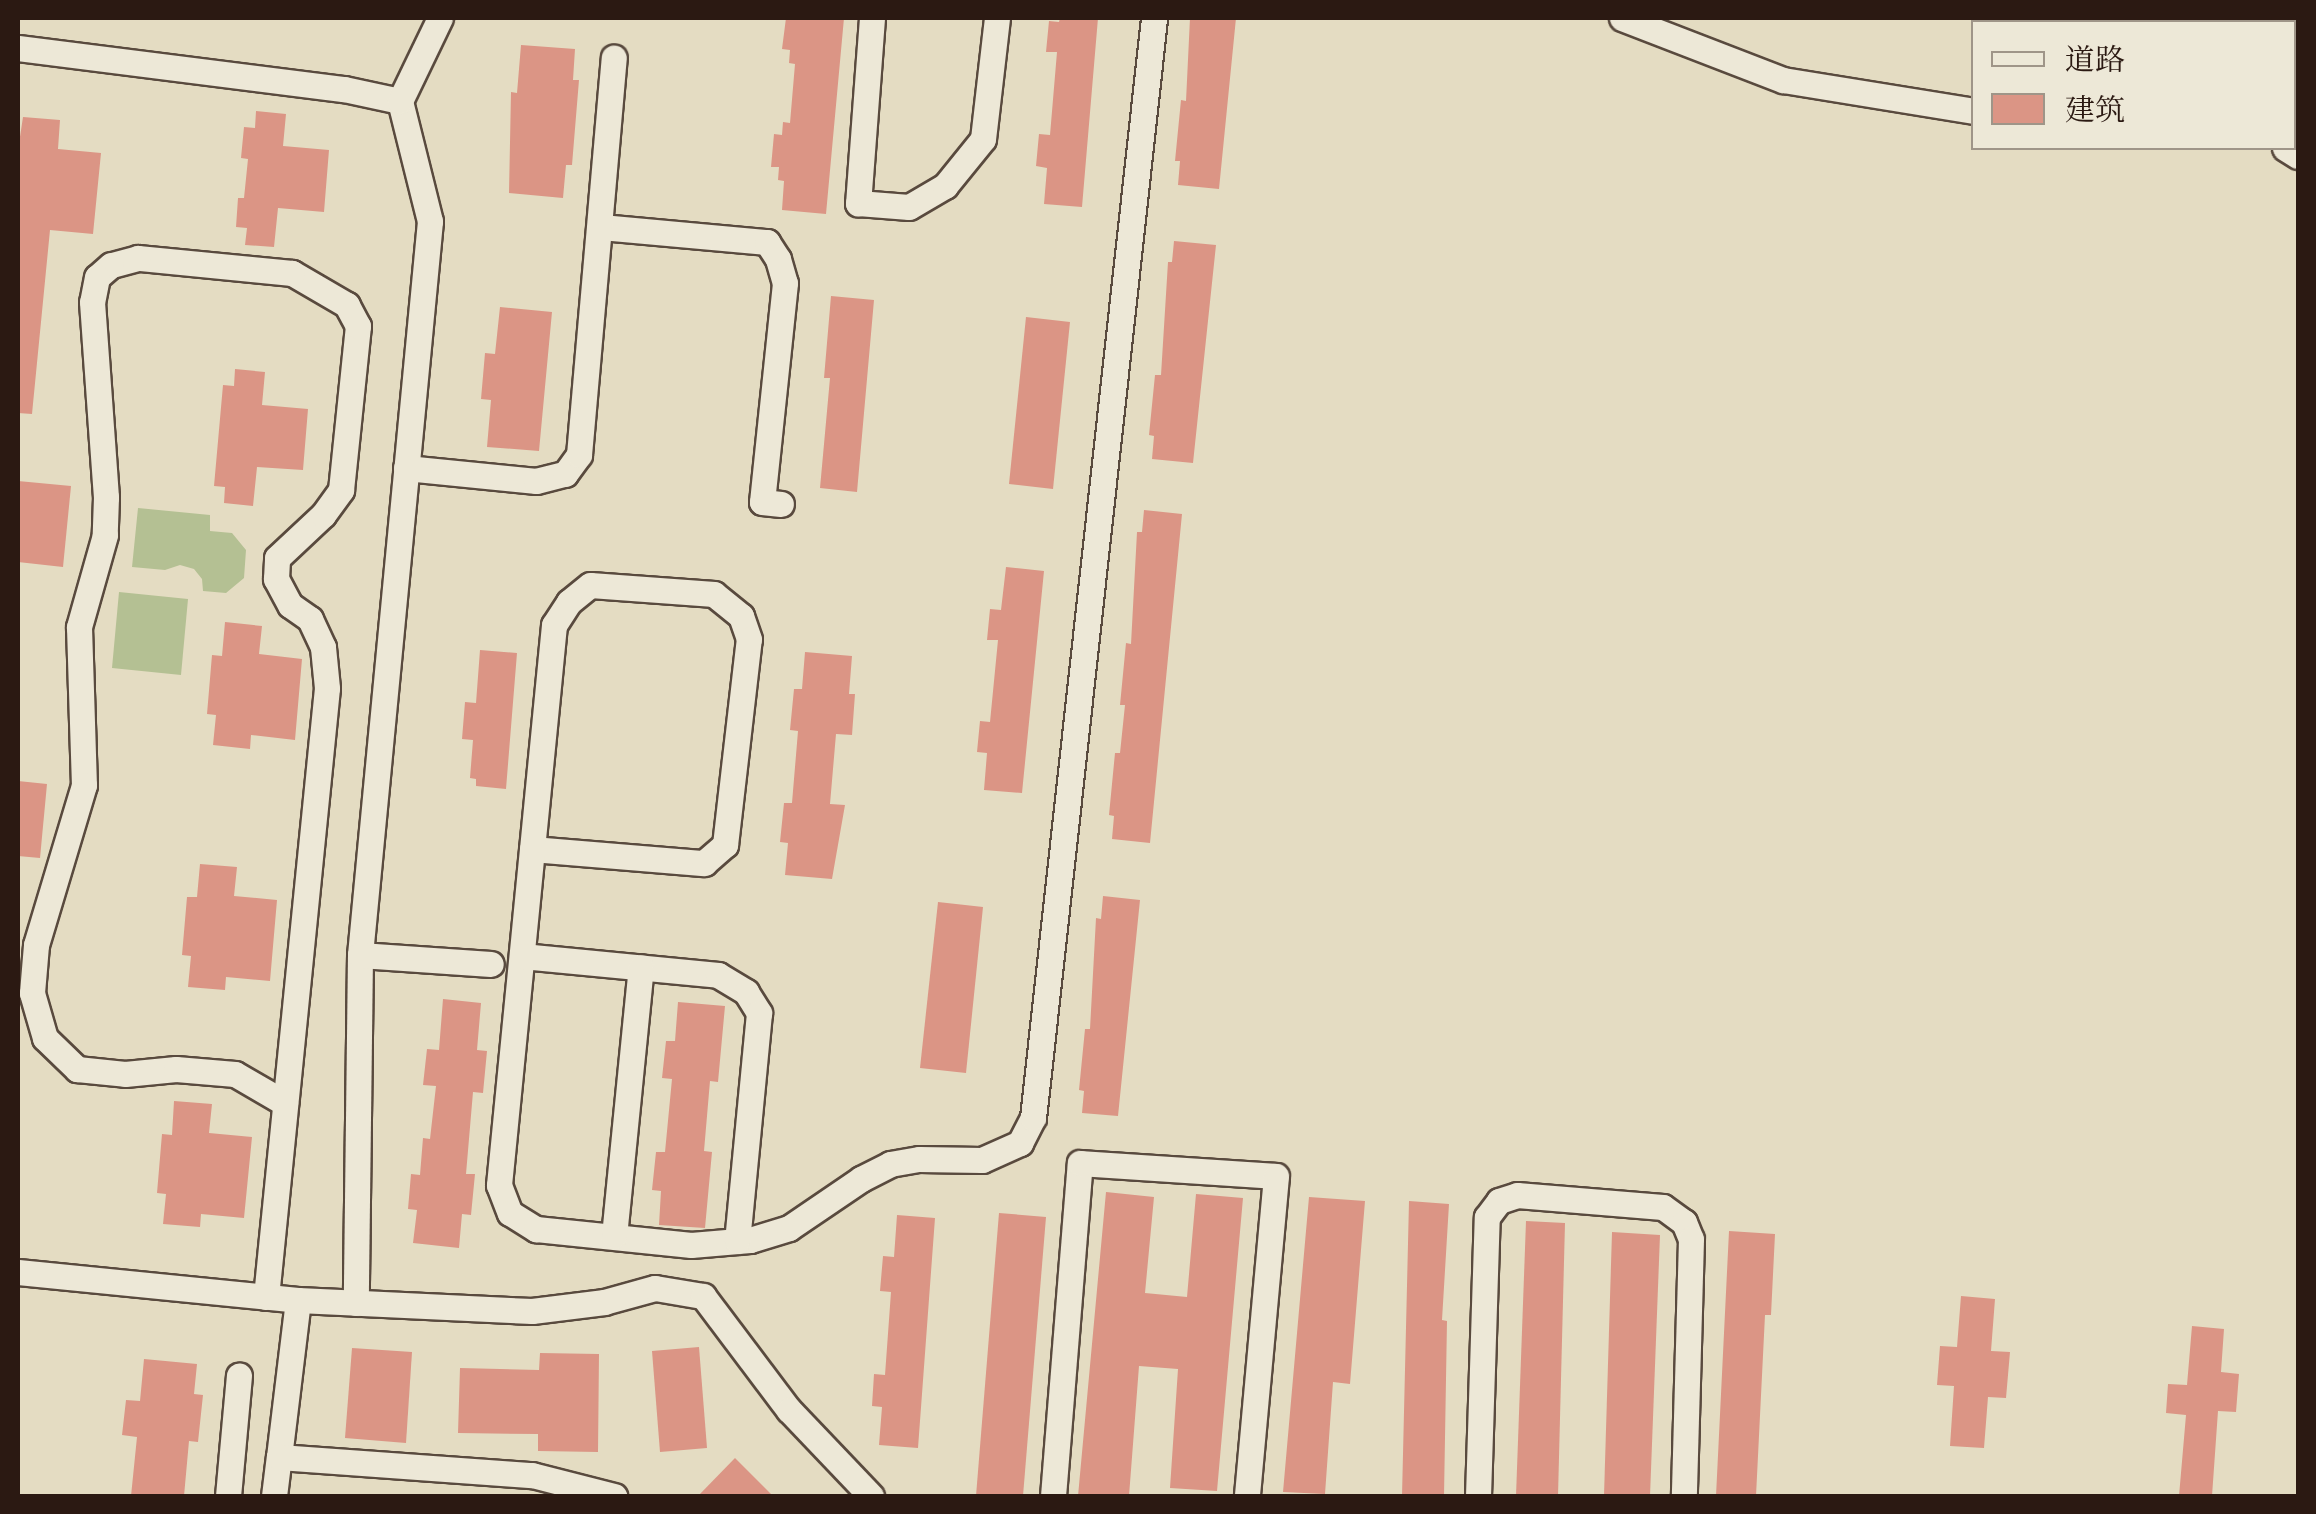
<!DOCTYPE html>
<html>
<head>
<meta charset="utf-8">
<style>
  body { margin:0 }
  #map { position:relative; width:2316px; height:1514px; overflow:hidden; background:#e4dcc2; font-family:Vollkorn,"Noto Serif SC",serif }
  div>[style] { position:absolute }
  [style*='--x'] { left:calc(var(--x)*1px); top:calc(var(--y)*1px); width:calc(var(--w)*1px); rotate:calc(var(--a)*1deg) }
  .green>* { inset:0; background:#b4c093 }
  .building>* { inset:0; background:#db9585 }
  .roads { filter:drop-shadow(2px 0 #594a3e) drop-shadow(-2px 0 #594a3e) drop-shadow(0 2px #594a3e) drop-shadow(0 -2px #594a3e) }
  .minor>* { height:25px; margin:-12.5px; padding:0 12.5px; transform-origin:12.5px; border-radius:12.5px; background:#ede8d7 }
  span { translate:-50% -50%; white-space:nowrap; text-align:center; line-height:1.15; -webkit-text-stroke:8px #ede8d7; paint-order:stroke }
  .frame { position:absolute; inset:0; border:20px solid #2b1912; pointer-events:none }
  .legend { position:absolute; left:1971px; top:20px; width:325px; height:130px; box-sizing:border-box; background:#ede8d7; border:2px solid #9f9588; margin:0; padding:12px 18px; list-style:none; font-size:30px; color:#2b1912 }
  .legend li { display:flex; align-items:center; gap:20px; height:50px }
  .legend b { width:50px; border:2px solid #9f9588 }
</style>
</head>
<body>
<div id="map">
  <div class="green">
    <i style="clip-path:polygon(138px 508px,210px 515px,210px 531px,232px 533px,246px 550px,244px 578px,226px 593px,203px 591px,202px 579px,194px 569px,180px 565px,165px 570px,132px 567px)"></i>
    <i style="clip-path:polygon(119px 592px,188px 599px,181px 675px,112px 668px)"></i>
  </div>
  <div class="building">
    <i style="clip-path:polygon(786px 18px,844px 18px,826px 214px,782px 210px,784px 181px,778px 180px,779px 167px,771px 167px,774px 134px,782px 135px,783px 122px,790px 123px,795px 64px,789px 63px,790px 50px,782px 49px)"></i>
    <i style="clip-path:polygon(1060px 18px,1098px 18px,1082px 207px,1044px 204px,1047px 168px,1036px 166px,1039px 134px,1050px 135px,1057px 52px,1046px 52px,1049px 21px,1059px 22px)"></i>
    <i style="clip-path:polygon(1190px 18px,1236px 18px,1219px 189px,1178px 185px,1180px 161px,1175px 161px,1181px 100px,1186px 101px)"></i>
    <i style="clip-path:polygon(521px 45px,575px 49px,573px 80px,579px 80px,572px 165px,566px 165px,563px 198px,509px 193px,511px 92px,517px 93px)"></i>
    <i style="clip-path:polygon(256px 111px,286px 114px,283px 146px,329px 150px,324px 212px,278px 208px,274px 247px,245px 245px,247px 228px,236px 227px,238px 198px,244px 198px,248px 159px,241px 158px,244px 127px,255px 128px)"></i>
    <i style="clip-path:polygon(23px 117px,60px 120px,58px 149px,101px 153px,93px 234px,50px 230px,32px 414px,18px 413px,18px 150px)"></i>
    <i style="clip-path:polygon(1174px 241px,1216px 245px,1193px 463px,1152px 459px,1154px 436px,1149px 435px,1155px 375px,1161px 375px,1168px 262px,1172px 262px)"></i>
    <i style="clip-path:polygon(831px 296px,874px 300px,857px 492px,820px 488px,830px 378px,824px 378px)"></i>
    <i style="clip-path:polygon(500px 307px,552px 312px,539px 451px,487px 447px,491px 400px,481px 399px,485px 353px,495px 354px)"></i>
    <i style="clip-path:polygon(1026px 317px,1070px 322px,1053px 489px,1009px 484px)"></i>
    <i style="clip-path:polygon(235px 369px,265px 372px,262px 405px,308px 409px,303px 470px,257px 467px,253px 506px,224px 503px,225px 487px,214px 486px,223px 385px,234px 386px)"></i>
    <i style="clip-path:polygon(18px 481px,71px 486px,63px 567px,18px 562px)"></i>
    <i style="clip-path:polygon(1144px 510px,1182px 514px,1150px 843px,1112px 839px,1114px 816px,1109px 815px,1115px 753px,1120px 753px,1125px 705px,1120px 705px,1126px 643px,1131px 644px,1137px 532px,1142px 532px)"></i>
    <i style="clip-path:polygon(1006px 567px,1044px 571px,1022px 793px,984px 790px,987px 753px,977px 752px,980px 721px,990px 722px,998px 640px,987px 640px,990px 609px,1001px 610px)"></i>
    <i style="clip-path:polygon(225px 622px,262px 626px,259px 654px,302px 659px,295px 740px,251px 735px,250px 749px,213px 745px,216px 715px,207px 714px,212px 655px,222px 656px)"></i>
    <i style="clip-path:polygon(480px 650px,517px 653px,506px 789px,476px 786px,476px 779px,470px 778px,473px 740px,462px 739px,465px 702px,476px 703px)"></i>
    <i style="clip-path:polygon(805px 652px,852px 656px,849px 694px,855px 694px,852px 735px,836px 734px,830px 804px,845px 805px,832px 879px,785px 875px,788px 843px,780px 842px,784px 803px,792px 803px,798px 731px,790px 730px,794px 689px,802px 689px)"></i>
    <i style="clip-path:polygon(18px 781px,47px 784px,40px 858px,18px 856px)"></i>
    <i style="clip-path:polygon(200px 864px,237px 867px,234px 896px,277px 900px,270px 981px,226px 977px,225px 990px,188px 987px,191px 956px,182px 955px,187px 897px,197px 897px)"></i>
    <i style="clip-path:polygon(1103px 896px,1140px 900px,1118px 1116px,1082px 1113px,1084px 1091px,1079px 1090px,1085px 1029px,1090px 1029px,1096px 918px,1101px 919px)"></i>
    <i style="clip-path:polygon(938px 902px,983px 907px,966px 1073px,920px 1068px)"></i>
    <i style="clip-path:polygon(443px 999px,481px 1003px,477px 1050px,487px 1051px,483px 1093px,473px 1092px,466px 1174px,475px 1174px,471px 1215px,462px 1214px,459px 1248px,413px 1243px,417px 1210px,408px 1209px,411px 1174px,420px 1175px,423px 1138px,430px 1139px,436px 1086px,423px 1085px,427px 1049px,439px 1050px)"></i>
    <i style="clip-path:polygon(678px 1002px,725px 1006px,718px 1082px,710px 1081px,704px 1151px,712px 1152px,705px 1228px,659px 1225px,661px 1191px,652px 1190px,656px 1152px,665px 1152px,672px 1079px,662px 1078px,666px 1041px,675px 1041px)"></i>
    <i style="clip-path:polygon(174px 1101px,212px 1104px,209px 1133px,252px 1137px,244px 1218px,201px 1214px,200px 1227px,163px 1224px,166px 1194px,157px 1193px,162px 1134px,172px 1135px)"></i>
    <i style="clip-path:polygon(1106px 1192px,1154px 1197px,1145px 1293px,1187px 1297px,1196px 1194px,1243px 1198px,1217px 1491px,1170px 1488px,1178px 1369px,1139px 1366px,1129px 1496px,1078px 1496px)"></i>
    <i style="clip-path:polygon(1309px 1197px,1365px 1201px,1350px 1384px,1333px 1382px,1325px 1494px,1283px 1492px)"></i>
    <i style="clip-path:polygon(1409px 1201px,1449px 1204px,1442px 1320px,1447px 1321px,1444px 1496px,1402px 1496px)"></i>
    <i style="clip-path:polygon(999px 1213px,1046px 1217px,1023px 1496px,976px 1496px)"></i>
    <i style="clip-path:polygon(897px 1215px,935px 1218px,918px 1448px,879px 1445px,882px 1407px,872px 1406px,874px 1374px,885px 1375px,891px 1292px,880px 1291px,883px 1256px,894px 1257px)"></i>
    <i style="clip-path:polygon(1526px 1221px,1565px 1223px,1558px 1496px,1516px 1496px)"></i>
    <i style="clip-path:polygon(1729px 1231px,1775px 1234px,1771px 1315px,1765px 1315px,1756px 1496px,1716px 1496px)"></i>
    <i style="clip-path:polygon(1612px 1232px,1660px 1235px,1650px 1496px,1604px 1496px)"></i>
    <i style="clip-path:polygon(1961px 1296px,1995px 1299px,1991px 1351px,2010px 1352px,2006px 1398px,1988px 1397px,1984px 1448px,1950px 1446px,1954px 1386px,1937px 1385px,1940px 1346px,1957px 1347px)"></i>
    <i style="clip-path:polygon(2192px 1326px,2224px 1329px,2221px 1372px,2239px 1374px,2236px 1412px,2218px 1411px,2212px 1496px,2179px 1496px,2186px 1415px,2166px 1413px,2168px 1384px,2187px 1385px)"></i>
    <i style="clip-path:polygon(699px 1347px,707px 1448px,660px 1452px,652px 1351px)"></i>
    <i style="clip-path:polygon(352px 1348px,412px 1352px,406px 1443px,345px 1438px)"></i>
    <i style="clip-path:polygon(540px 1353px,599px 1354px,598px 1452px,538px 1451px,538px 1434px,458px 1433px,460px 1368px,539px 1370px)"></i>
    <i style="clip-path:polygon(144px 1359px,197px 1364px,194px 1394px,203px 1395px,198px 1442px,189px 1441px,184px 1496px,131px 1496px,137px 1437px,122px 1435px,126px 1400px,140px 1401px)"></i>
    <i style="clip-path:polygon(735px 1458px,773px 1496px,698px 1496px)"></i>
  </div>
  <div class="roads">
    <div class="minor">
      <i style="--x:872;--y:18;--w:186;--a:94.3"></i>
      <i style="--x:858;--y:203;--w:51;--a:4.5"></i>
      <i style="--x:909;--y:207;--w:42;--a:-30.3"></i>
      <i style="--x:945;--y:186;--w:60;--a:-51"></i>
      <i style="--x:983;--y:139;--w:122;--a:-83.4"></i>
      <i style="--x:1622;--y:18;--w:173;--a:21.1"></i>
      <i style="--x:1783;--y:80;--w:193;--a:9.2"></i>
      <i style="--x:18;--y:48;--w:329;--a:7.2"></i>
      <i style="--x:344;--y:89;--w:57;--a:12.1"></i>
      <i style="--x:400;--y:101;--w:124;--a:76"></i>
      <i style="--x:430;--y:221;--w:737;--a:95.45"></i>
      <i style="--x:360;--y:955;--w:348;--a:90.7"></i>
      <i style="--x:400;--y:101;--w:92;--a:-64.3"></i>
      <i style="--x:2285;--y:148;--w:15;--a:32"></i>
      <i style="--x:601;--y:227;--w:167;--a:5.2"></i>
      <i style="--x:767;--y:242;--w:20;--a:57"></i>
      <i style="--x:778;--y:259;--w:25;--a:74"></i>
      <i style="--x:785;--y:283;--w:220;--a:96"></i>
      <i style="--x:762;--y:502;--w:19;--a:6"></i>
      <i style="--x:406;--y:468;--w:131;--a:5.7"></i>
      <i style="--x:536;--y:481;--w:30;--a:-14"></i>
      <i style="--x:565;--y:474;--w:24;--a:-54"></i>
      <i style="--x:579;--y:455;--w:399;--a:-85"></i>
      <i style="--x:532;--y:849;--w:173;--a:4.7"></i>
      <i style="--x:704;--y:863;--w:28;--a:-41"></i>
      <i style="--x:725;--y:845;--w:207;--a:-83.4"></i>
      <i style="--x:749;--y:639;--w:24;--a:-109"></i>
      <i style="--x:741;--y:616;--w:35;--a:-141"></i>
      <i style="--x:714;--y:594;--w:124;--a:-175.8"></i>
      <i style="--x:590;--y:585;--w:27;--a:141"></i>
      <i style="--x:569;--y:602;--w:27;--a:123"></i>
      <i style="--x:554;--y:625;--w:563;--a:95.61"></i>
      <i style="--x:499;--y:1185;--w:30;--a:69"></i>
      <i style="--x:510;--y:1213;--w:31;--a:32"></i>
      <i style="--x:536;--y:1229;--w:156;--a:5.9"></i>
      <i style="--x:691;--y:1245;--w:59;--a:-4.8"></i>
      <i style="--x:750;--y:1240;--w:41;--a:-17.1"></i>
      <i style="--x:789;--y:1228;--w:87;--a:-34.2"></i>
      <i style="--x:861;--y:1179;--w:33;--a:-27"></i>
      <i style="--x:890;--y:1164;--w:29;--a:-10"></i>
      <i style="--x:919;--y:1159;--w:63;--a:0.9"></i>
      <i style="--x:982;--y:1160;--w:42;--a:-24.1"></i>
      <i style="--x:1020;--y:1143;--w:28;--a:-63"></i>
      <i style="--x:1033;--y:1118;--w:1107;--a:-83.72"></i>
      <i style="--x:360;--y:955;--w:131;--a:3.9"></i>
      <i style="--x:522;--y:956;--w:197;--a:5.5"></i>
      <i style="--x:718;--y:975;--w:33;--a:31"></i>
      <i style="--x:746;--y:992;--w:25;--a:58"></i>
      <i style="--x:759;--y:1013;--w:229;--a:95.5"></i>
      <i style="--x:614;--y:1236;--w:270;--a:-84.3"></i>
      <i style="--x:18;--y:1272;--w:281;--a:5.7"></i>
      <i style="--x:298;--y:1300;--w:234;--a:2.7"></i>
      <i style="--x:532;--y:1311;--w:73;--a:-7.1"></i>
      <i style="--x:604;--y:1302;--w:53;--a:-15.4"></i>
      <i style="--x:655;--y:1288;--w:49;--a:9.5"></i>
      <i style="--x:703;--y:1296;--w:143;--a:53"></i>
      <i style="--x:789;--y:1410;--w:119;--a:46.4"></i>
      <i style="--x:266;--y:1297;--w:612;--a:-84.28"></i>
      <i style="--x:327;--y:688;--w:41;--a:-95.6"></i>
      <i style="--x:323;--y:647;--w:31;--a:-115"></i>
      <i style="--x:310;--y:619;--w:24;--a:-145"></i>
      <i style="--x:290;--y:605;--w:30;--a:-118"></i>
      <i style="--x:276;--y:579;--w:21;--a:-87"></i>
      <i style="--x:277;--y:558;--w:63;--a:-43.1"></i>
      <i style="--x:323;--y:515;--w:31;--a:-54"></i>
      <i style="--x:341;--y:490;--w:165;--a:-84.1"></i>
      <i style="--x:358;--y:326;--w:24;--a:-118"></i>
      <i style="--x:347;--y:305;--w:64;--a:-149.8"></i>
      <i style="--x:292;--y:273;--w:155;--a:-174.4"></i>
      <i style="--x:138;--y:258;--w:28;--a:165"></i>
      <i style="--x:111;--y:265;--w:18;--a:139"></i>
      <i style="--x:97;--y:277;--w:25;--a:101"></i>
      <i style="--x:92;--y:302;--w:196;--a:85.9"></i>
      <i style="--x:106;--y:497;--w:38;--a:92"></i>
      <i style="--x:105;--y:535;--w:96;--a:105.8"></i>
      <i style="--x:79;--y:627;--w:158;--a:88.2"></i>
      <i style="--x:84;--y:785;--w:167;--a:106.7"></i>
      <i style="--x:36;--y:945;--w:48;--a:94.8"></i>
      <i style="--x:32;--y:993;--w:47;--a:73.9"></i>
      <i style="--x:45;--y:1038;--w:45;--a:44.1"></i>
      <i style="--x:77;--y:1069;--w:48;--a:5.9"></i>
      <i style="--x:125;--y:1074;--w:51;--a:-5.6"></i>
      <i style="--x:176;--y:1069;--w:59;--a:4.8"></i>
      <i style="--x:235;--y:1074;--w:58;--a:30.1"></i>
      <i style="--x:279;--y:1457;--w:158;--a:-83.1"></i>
      <i style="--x:228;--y:1496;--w:121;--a:-84.8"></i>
      <i style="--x:274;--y:1496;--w:39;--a:-83"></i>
      <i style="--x:279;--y:1457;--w:254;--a:4.1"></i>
      <i style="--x:532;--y:1475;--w:85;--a:14.4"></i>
      <i style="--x:1053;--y:1496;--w:334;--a:-85.4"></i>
      <i style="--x:1080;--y:1163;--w:196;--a:3.8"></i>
      <i style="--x:1276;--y:1176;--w:321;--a:95.2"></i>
      <i style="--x:1478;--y:1496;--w:279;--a:-88.2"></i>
      <i style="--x:1487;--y:1217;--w:20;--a:-53"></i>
      <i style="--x:1499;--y:1201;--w:19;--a:-18"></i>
      <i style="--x:1517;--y:1195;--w:146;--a:4.7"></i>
      <i style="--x:1663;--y:1207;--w:26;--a:36"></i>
      <i style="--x:1684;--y:1222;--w:18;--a:68"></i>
      <i style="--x:1691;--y:1239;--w:257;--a:91.6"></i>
    </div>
  </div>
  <div class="frame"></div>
  <ul class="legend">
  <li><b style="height:12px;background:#ede8d7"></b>道路</li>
  <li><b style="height:28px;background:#db9585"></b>建筑</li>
  </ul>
</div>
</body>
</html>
